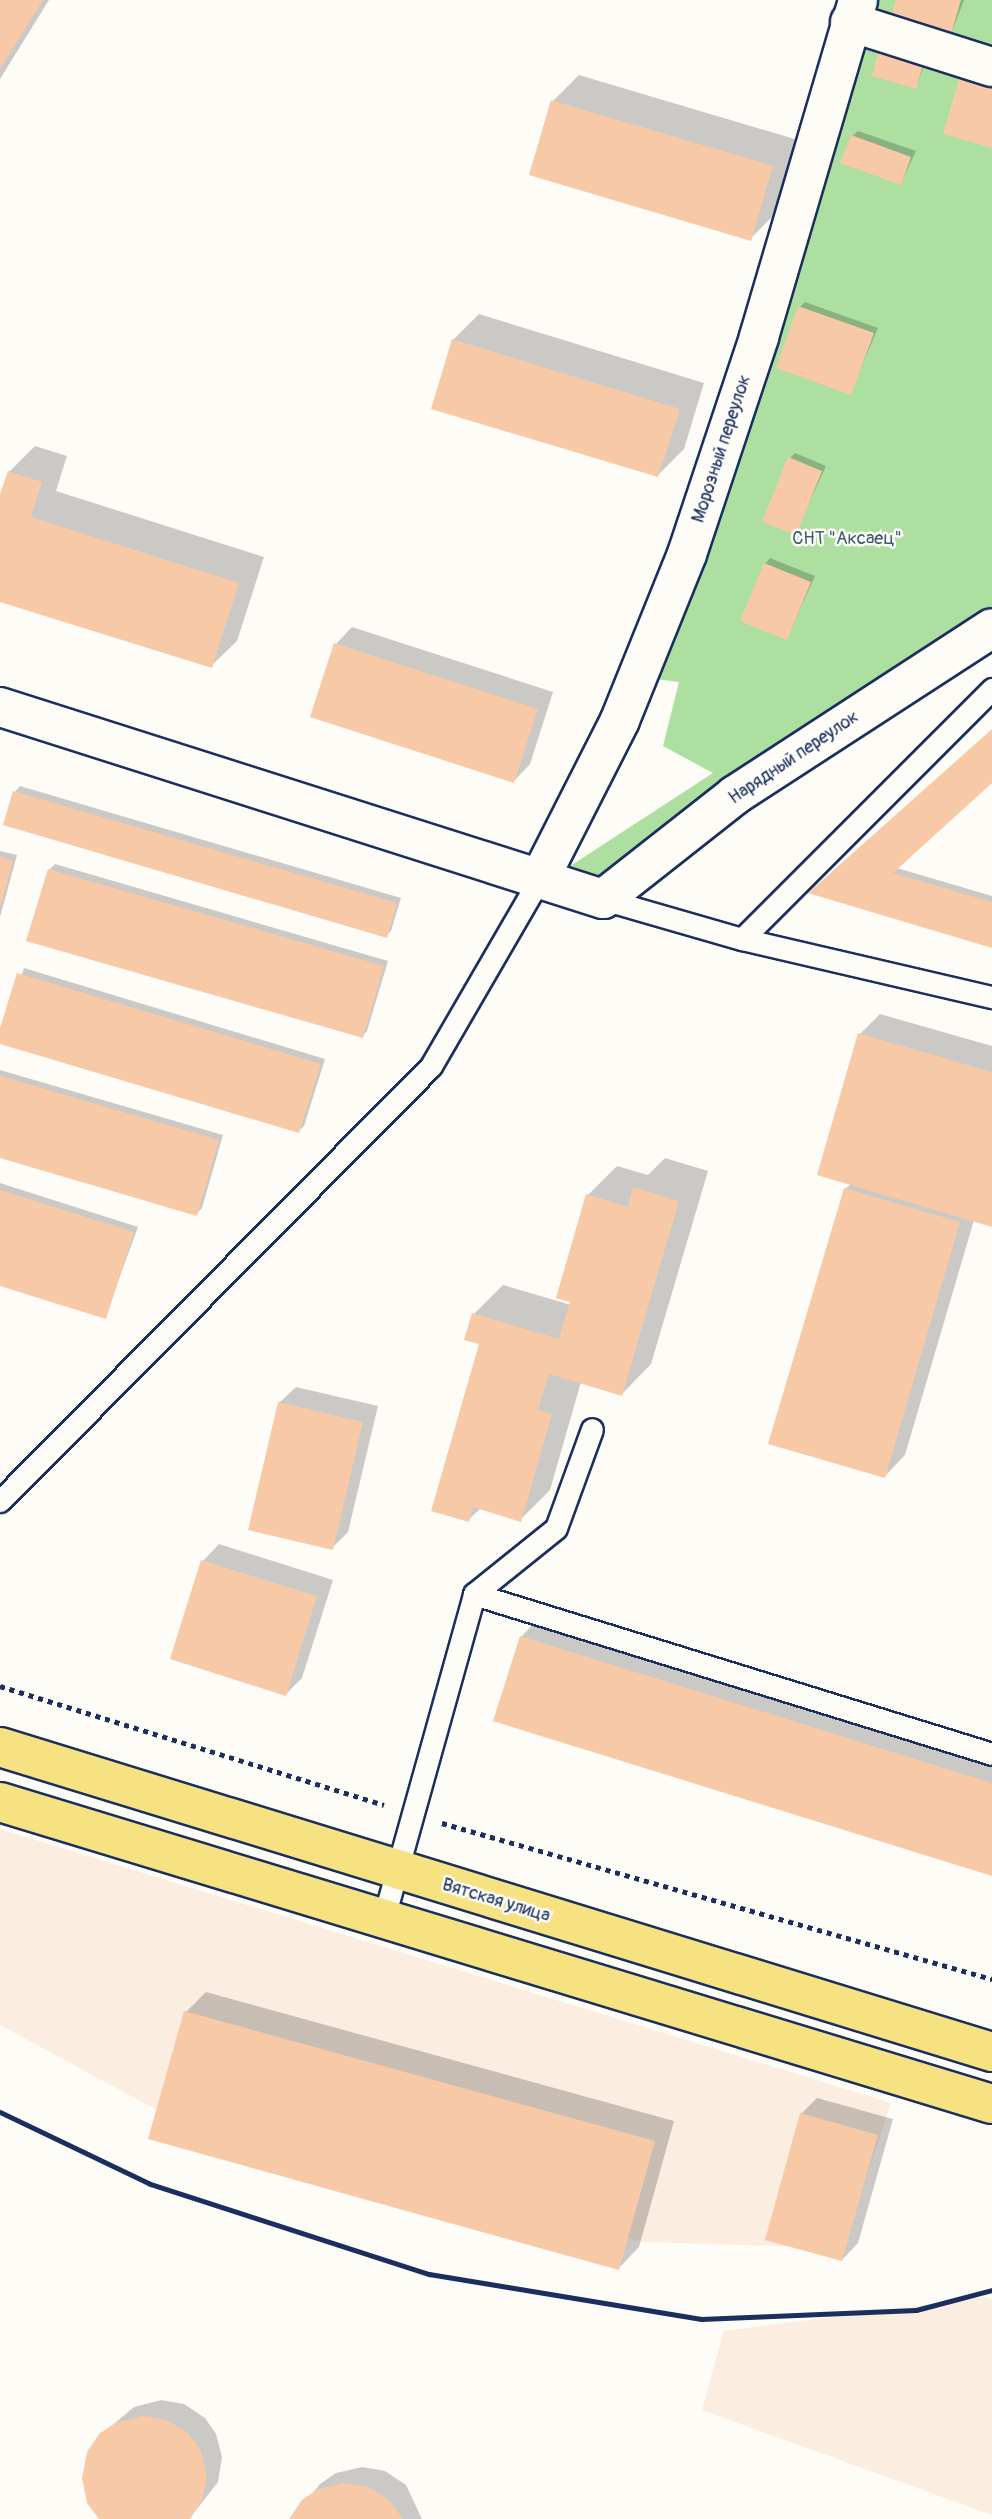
<!DOCTYPE html>
<html>
<head>
<meta charset="utf-8">
<style>
  body { margin:0 }
  #map { position:relative; width:992px; height:2519px; overflow:hidden; background:#fdfcf7; font-family:Pangolin,sans-serif }
  div>[style] { position:absolute }
  [style*='--x'] { left:calc(var(--x)*1px); top:calc(var(--y)*1px); width:calc(var(--w)*1px); rotate:calc(var(--a)*1deg) }
  .built>* { inset:0; background:#fbeddf }
  .green>* { inset:0; background:#addfa0 }
  .shadow>* { inset:0; background:#0003 }
  .building>* { inset:0; background:#f7c9a6 }
  .path>* { height:4.5px; margin-top:-2.25px; transform-origin:0; background:repeating-linear-gradient(90deg,#1b2f5e 0 5px,transparent 0 10px) }
  .roads { filter:drop-shadow(2px 0 #1b2f5e) drop-shadow(-2px 0 #1b2f5e) drop-shadow(0 2px #1b2f5e) drop-shadow(0 -2px #1b2f5e) }
  .lane>* { height:21px; margin:-10.5px; padding:0 10.5px; transform-origin:10.5px; border-radius:10.5px; background:#fdfcf7 }
  .street>* { height:38px; margin:-19px; padding:0 19px; transform-origin:19px; border-radius:19px; background:#fdfcf7 }
  .primary>* { height:38px; margin:-19px; padding:0 19px; transform-origin:19px; border-radius:19px; background:#f6e281 }
  .rail>* { height:5px; margin:-2.5px; padding:0 2.5px; transform-origin:2.5px; border-radius:2.5px; background:#1b2f5e }
  span { translate:-50% -50%; white-space:nowrap; text-align:center; line-height:1.15; -webkit-text-stroke:5px #fdfcf7; paint-order:stroke }
  .street-label { font-size:18px; color:#1b2f5e }
  .park-label { font-size:18px; color:#405b6e }
</style>
</head>
<body>
<div id="map">
  <div class="built">
    <i style="clip-path:polygon(0 1829px,891px 2103px,843px 2248px,643px 2242px,179px 2122px,0 2025px)"></i>
    <i style="clip-path:polygon(984px 2297px,992px 2300px,992px 2515px,702px 2410px,724px 2331px)"></i>
  </div>
  <div class="green">
    <i style="clip-path:polygon(872px 0,992px 0,992px 616px,602px 889px,561px 872px,713px 773px,663px 746px,679px 682px,648px 678px)"></i>
  </div>
  <div class="shadow">
    <i style="clip-path:polygon(0 0,49px 0,0 79px)"></i>
    <i style="clip-path:polygon(898px 0,964px 0,949px 39px)"></i>
    <i style="clip-path:polygon(929px 53px,916px 87px,874px 75px)"></i>
    <i style="clip-path:polygon(579px 75px,798px 140px,776px 213px,750px 239px,553px 101px)"></i>
    <i style="clip-path:polygon(966px 75px,992px 82px,992px 146px,961px 80px)"></i>
    <i style="clip-path:polygon(858px 131px,916px 151px,901px 183px,852px 136px)"></i>
    <i style="clip-path:polygon(805px 302px,878px 328px,850px 393px,800px 307px)"></i>
    <i style="clip-path:polygon(479px 314px,704px 383px,684px 449px,658px 475px,453px 340px)"></i>
    <i style="clip-path:polygon(35px 446px,67px 456px,56px 491px,264px 557px,237px 641px,211px 666px,0 600px,0 500px,9px 472px)"></i>
    <i style="clip-path:polygon(795px 453px,826px 466px,795px 533px,790px 458px)"></i>
    <i style="clip-path:polygon(770px 558px,815px 576px,787px 638px,765px 564px)"></i>
    <i style="clip-path:polygon(352px 627px,553px 692px,530px 764px,514px 781px,336px 644px)"></i>
    <i style="clip-path:polygon(992px 731px,992px 780px,897px 868px,992px 896px,992px 947px,811px 892px)"></i>
    <i style="clip-path:polygon(20px 786px,401px 898px,391px 931px,386px 936px,15px 792px)"></i>
    <i style="clip-path:polygon(0 851px,17px 855px,0 917px)"></i>
    <i style="clip-path:polygon(55px 864px,388px 961px,367px 1031px,362px 1036px,49px 870px)"></i>
    <i style="clip-path:polygon(24px 968px,325px 1059px,304px 1126px,299px 1131px,0 1042px)"></i>
    <i style="clip-path:polygon(880px 1014px,992px 1046px,992px 1225px,974px 1220px,905px 1455px,885px 1476px,845px 1189px,851px 1184px,860px 1034px)"></i>
    <i style="clip-path:polygon(0 1070px,223px 1135px,202px 1208px,196px 1214px,0 1156px)"></i>
    <i style="clip-path:polygon(665px 1158px,708px 1171px,651px 1364px,622px 1394px,581px 1382px,550px 1490px,520px 1520px,481px 1508px,468px 1520px,481px 1343px,474px 1314px,503px 1285px,571px 1305px,588px 1195px,617px 1166px,648px 1175px)"></i>
    <i style="clip-path:polygon(0 1183px,138px 1227px,105px 1317px,0 1284px)"></i>
    <i style="clip-path:polygon(296px 1387px,378px 1406px,348px 1532px,332px 1548px,279px 1403px)"></i>
    <i style="clip-path:polygon(219px 1544px,333px 1580px,302px 1678px,286px 1694px,203px 1561px)"></i>
    <i style="clip-path:polygon(537px 1620px,992px 1762px,992px 1874px,521px 1637px)"></i>
    <i style="clip-path:polygon(206px 1992px,674px 2121px,639px 2247px,619px 2268px,186px 2012px)"></i>
    <i style="clip-path:polygon(817px 2098px,893px 2119px,858px 2243px,842px 2260px,801px 2114px)"></i>
    <i style="clip-path:polygon(161px 2400px,184px 2404px,205px 2418px,216px 2434px,222px 2457px,218px 2482px,189px 2519px,101px 2519px,102px 2434px,134px 2407px)"></i>
    <i style="clip-path:polygon(362px 2467px,385px 2471px,406px 2485px,422px 2519px,291px 2519px,320px 2484px,336px 2473px)"></i>
  </div>
  <div class="building">
    <i style="clip-path:polygon(0 0,43px 0,0 69px)"></i>
    <i style="clip-path:polygon(896px 0,961px 0,949px 41px,889px 24px)"></i>
    <i style="clip-path:polygon(880px 45px,925px 58px,916px 89px,872px 76px)"></i>
    <i style="clip-path:polygon(959px 79px,992px 89px,992px 148px,943px 134px)"></i>
    <i style="clip-path:polygon(551px 100px,773px 166px,751px 241px,529px 175px)"></i>
    <i style="clip-path:polygon(851px 135px,911px 157px,901px 185px,840px 163px)"></i>
    <i style="clip-path:polygon(798px 306px,874px 333px,851px 395px,776px 368px)"></i>
    <i style="clip-path:polygon(452px 339px,680px 409px,658px 477px,431px 409px)"></i>
    <i style="clip-path:polygon(788px 457px,822px 471px,796px 535px,762px 522px)"></i>
    <i style="clip-path:polygon(8px 471px,42px 482px,31px 517px,239px 583px,212px 668px,0 602px,0 494px)"></i>
    <i style="clip-path:polygon(764px 563px,811px 582px,787px 640px,740px 621px)"></i>
    <i style="clip-path:polygon(334px 643px,538px 709px,514px 783px,310px 717px)"></i>
    <i style="clip-path:polygon(992px 729px,992px 783px,893px 873px,992px 902px,992px 948px,808px 893px)"></i>
    <i style="clip-path:polygon(13px 791px,397px 903px,387px 938px,3px 825px)"></i>
    <i style="clip-path:polygon(0 857px,13px 861px,1px 905px,0 905px)"></i>
    <i style="clip-path:polygon(48px 869px,384px 966px,363px 1038px,26px 941px)"></i>
    <i style="clip-path:polygon(17px 973px,321px 1064px,299px 1133px,0 1044px,0 1028px)"></i>
    <i style="clip-path:polygon(858px 1033px,992px 1072px,992px 1227px,817px 1175px)"></i>
    <i style="clip-path:polygon(0 1076px,219px 1140px,197px 1216px,0 1158px)"></i>
    <i style="clip-path:polygon(633px 1187px,679px 1201px,622px 1396px,549px 1374px,538px 1410px,552px 1414px,521px 1522px,473px 1507px,469px 1522px,431px 1511px,479px 1344px,464px 1340px,472px 1313px,559px 1339px,570px 1302px,556px 1298px,586px 1194px,628px 1207px)"></i>
    <i style="clip-path:polygon(844px 1188px,960px 1222px,885px 1478px,768px 1444px)"></i>
    <i style="clip-path:polygon(0 1190px,134px 1232px,106px 1319px,0 1286px)"></i>
    <i style="clip-path:polygon(278px 1402px,363px 1422px,333px 1550px,248px 1530px)"></i>
    <i style="clip-path:polygon(201px 1560px,317px 1596px,286px 1696px,170px 1659px)"></i>
    <i style="clip-path:polygon(520px 1636px,992px 1783px,992px 1876px,493px 1721px)"></i>
    <i style="clip-path:polygon(184px 2011px,655px 2141px,619px 2270px,148px 2139px)"></i>
    <i style="clip-path:polygon(800px 2113px,878px 2135px,842px 2261px,765px 2240px)"></i>
    <i style="clip-path:polygon(144px 2416px,167px 2420px,189px 2434px,201px 2451px,207px 2478px,202px 2500px,190px 2519px,99px 2519px,87px 2503px,82px 2478px,87px 2452px,100px 2433px,117px 2422px)"></i>
    <i style="clip-path:polygon(345px 2483px,369px 2487px,390px 2501px,403px 2519px,289px 2519px,302px 2500px,318px 2489px)"></i>
  </div>
  <div class="path">
    <i style="--x:0;--y:1686;--w:402;--a:17.2"></i>
    <i style="--x:442;--y:1823;--w:572;--a:15.84"></i>
  </div>
  <div class="roads">
    <div class="lane">
      <i style="--x:603;--y:899;--w:145;--a:16.1"></i>
      <i style="--x:742;--y:939;--w:257;--a:13.1"></i>
      <i style="--x:742;--y:939;--w:354;--a:-45"></i>
      <i style="--x:0;--y:1501;--w:612;--a:-45.26"></i>
      <i style="--x:431;--y:1066;--w:215;--a:-59.9"></i>
      <i style="--x:474;--y:1594;--w:105;--a:-38.8"></i>
      <i style="--x:556;--y:1528;--w:105;--a:-70"></i>
      <i style="--x:384;--y:1917;--w:335;--a:-74.4"></i>
      <i style="--x:474;--y:1594;--w:542;--a:17.16"></i>
    </div>
    <div class="street">
      <i style="--x:850;--y:22;--w:149;--a:17.6"></i>
      <i style="--x:0;--y:707;--w:633;--a:17.66"></i>
      <i style="--x:603;--y:899;--w:168;--a:-38.2"></i>
      <i style="--x:735;--y:795;--w:306;--a:-33"></i>
      <i style="--x:539;--y:880;--w:179;--a:-63.1"></i>
      <i style="--x:620;--y:720;--w:179;--a:-68"></i>
      <i style="--x:687;--y:554;--w:229;--a:-71.6"></i>
      <i style="--x:759;--y:337;--w:351;--a:-73.6"></i>
    </div>
    <div class="primary">
      <i style="--x:0;--y:1747;--w:1038;--a:17.09"></i>
      <i style="--x:0;--y:1802;--w:1037;--a:16.93"></i>
    </div>
  </div>
  <div class="rail">
    <i style="--x:0;--y:2112;--w:166;--a:25.6"></i>
    <i style="--x:150;--y:2184;--w:293;--a:17.9"></i>
    <i style="--x:429;--y:2274;--w:276;--a:9.4"></i>
    <i style="--x:701;--y:2319;--w:215;--a:-2.4"></i>
    <i style="--x:916;--y:2310;--w:79;--a:-14.7"></i>
  </div>
  <div class="street-label">
    <span style="left:722px;top:449px;rotate:-72deg">Морозный переулок</span>
    <span style="left:794px;top:758px;rotate:-34deg">Нарядный переулок</span>
    <span style="left:496px;top:1901px;rotate:17deg">Вятская улица</span>
  </div>
  <div class="park-label">
    <span style="left:847px;top:539px">СНТ "Аксаец"</span>
  </div>
</div>
</body>
</html>
